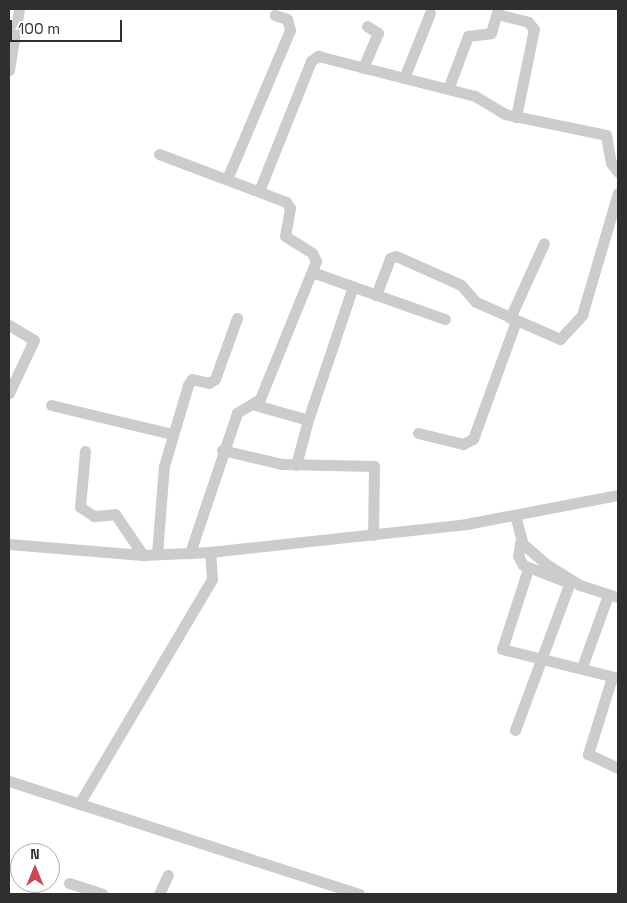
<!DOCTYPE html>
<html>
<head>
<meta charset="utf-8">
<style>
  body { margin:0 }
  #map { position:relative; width:627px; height:903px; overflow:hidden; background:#fff; font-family:"Space Grotesk",sans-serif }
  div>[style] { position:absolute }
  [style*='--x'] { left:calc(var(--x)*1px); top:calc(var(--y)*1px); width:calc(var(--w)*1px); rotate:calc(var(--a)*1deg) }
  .minor>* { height:11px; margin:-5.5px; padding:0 5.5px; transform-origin:5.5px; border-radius:5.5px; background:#ccc }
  span { translate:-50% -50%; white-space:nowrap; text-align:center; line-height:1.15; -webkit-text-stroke:5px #fff; paint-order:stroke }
  .frame { position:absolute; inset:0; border:10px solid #2f2f2f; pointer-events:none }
  .north { position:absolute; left:10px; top:843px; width:50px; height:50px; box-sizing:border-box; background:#fff; border:1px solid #acacac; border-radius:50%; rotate:0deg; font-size:14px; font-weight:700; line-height:20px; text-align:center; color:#2f2f2f }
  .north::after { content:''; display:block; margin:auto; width:18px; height:22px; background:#d14657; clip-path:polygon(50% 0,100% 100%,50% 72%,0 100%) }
  .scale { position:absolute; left:10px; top:20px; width:112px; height:22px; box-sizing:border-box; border:2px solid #2f2f2f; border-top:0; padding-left:6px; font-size:15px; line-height:18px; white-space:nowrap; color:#2f2f2f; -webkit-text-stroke:4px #fff; paint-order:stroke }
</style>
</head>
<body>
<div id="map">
  <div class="minor">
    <i style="--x:497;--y:14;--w:32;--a:14"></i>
    <i style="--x:528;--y:22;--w:9;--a:49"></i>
    <i style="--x:534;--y:29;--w:90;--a:101.6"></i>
    <i style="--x:363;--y:68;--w:38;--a:-67"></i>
    <i style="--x:378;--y:33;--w:13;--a:-148"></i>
    <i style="--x:9;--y:70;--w:62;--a:-80.7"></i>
    <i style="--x:404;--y:78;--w:70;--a:-68.2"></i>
    <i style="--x:448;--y:89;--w:57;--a:-69.3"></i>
    <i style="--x:468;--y:36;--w:23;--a:-7"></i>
    <i style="--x:491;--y:33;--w:25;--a:-74"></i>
    <i style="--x:159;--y:154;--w:136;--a:20.7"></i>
    <i style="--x:286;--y:202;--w:7;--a:56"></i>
    <i style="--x:290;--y:208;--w:28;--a:100"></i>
    <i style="--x:285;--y:236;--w:32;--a:32"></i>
    <i style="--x:312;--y:253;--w:9;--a:63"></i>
    <i style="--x:316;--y:261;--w:149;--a:112.1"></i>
    <i style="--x:260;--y:399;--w:27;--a:149"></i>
    <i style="--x:237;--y:413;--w:148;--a:108.6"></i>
    <i style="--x:227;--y:179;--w:162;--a:-67.1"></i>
    <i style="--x:290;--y:30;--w:11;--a:-105"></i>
    <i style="--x:287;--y:19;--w:13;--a:-162"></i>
    <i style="--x:259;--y:191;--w:140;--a:-68.2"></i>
    <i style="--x:311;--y:61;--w:9;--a:-36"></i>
    <i style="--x:318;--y:56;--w:162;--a:14.3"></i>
    <i style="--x:475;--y:96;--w:35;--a:31"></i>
    <i style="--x:505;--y:114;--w:103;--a:11.7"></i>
    <i style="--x:606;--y:135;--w:28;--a:80"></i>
    <i style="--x:611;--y:163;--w:11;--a:52"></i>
    <i style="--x:312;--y:272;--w:141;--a:19.5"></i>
    <i style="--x:376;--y:295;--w:40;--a:-69"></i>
    <i style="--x:390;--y:258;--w:6;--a:-18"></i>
    <i style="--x:396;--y:256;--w:71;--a:24"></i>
    <i style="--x:461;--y:285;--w:23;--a:49"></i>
    <i style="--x:476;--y:302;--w:92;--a:23.8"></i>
    <i style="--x:560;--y:339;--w:33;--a:-47"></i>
    <i style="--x:582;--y:315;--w:127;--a:-73.6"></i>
    <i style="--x:510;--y:318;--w:82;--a:-65.6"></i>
    <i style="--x:9;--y:325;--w:29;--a:31"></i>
    <i style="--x:34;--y:340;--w:59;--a:115.3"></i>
    <i style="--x:252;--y:404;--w:58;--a:15.9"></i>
    <i style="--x:308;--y:420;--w:141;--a:-71.4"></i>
    <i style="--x:51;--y:405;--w:124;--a:13.5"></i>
    <i style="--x:418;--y:433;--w:46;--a:13.7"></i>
    <i style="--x:463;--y:444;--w:11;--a:-27"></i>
    <i style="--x:473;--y:439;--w:126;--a:-70"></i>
    <i style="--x:222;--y:450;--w:62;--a:13.1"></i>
    <i style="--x:282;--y:464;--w:92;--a:1.2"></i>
    <i style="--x:374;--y:466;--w:69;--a:90.8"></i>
    <i style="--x:85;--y:451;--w:56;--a:95.1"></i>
    <i style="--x:80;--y:507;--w:17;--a:33"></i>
    <i style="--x:94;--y:516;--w:21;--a:-5"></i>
    <i style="--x:115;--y:514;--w:50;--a:55.7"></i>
    <i style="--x:296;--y:465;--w:47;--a:-75.1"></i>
    <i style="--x:515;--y:515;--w:30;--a:75"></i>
    <i style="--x:523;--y:544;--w:30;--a:41"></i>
    <i style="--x:546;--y:564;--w:40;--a:32"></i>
    <i style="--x:580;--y:585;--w:40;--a:18"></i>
    <i style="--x:521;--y:538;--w:18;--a:99"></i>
    <i style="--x:518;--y:556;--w:10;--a:61"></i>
    <i style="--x:523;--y:565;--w:44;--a:21.3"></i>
    <i style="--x:9;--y:544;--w:134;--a:4.7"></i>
    <i style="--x:143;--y:555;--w:67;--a:-2.6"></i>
    <i style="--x:210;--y:552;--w:258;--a:-6.2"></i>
    <i style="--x:466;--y:524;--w:155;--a:-10.8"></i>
    <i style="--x:157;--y:554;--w:88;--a:-85.5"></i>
    <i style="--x:164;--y:466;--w:84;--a:-73.5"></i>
    <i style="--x:188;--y:385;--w:7;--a:-56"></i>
    <i style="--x:192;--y:379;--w:17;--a:13"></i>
    <i style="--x:209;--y:383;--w:7;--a:-34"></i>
    <i style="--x:215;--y:379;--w:65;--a:-70.2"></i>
    <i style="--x:528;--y:569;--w:84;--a:108"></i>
    <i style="--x:502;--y:649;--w:120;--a:14"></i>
    <i style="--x:582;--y:667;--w:77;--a:-70.1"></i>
    <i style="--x:612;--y:677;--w:81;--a:107.3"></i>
    <i style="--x:588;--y:754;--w:33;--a:25"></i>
    <i style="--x:515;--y:730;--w:158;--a:-69.6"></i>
    <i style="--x:9;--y:781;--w:368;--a:17.9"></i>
    <i style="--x:79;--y:804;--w:261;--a:-59.4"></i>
    <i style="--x:212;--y:579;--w:27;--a:-94"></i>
    <i style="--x:69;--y:883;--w:35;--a:18"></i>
    <i style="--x:159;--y:894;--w:21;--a:-65"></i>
  </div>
  <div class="frame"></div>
  <div class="north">N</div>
  <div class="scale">100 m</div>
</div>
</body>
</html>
